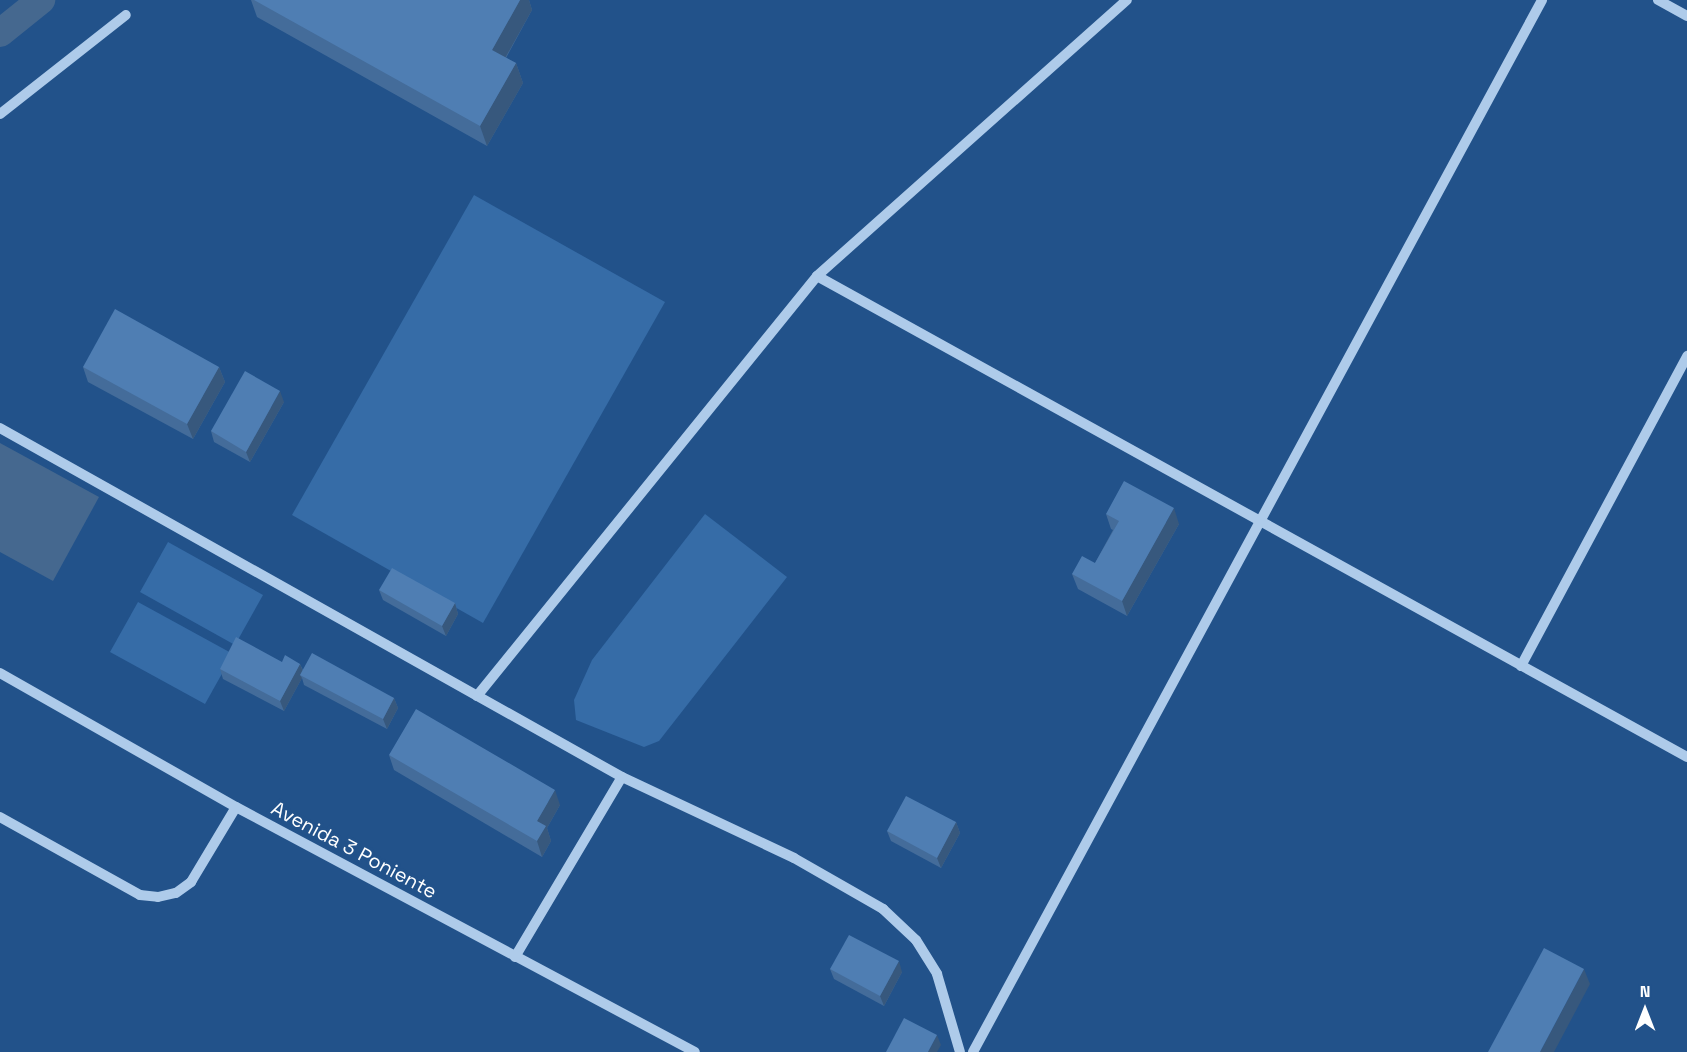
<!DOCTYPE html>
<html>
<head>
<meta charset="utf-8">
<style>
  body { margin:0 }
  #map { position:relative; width:1687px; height:1052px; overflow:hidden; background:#22528a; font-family:"Space Grotesk",sans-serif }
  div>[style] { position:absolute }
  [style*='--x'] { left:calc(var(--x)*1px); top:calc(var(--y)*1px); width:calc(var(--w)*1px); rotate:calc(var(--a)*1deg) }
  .green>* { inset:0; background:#366ca7 }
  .water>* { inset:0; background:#45688f }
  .canal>* { height:28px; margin:-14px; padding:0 14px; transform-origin:14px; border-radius:14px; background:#45688f }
  .minor>* { height:10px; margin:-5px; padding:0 5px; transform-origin:5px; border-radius:5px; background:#aecbea }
  .wall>* { inset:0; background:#446c9a }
  .shaded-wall>* { inset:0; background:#37587d }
  .building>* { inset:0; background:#4f7eb3 }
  span { translate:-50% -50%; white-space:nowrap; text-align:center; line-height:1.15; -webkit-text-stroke:6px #22528a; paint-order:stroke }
  .street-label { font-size:20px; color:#fff }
  .north { position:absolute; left:1615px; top:980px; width:60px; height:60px; -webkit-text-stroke:4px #22528a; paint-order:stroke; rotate:0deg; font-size:16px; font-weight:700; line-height:24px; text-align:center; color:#fff }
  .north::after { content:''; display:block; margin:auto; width:21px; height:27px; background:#fff; clip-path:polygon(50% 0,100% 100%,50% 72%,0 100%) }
</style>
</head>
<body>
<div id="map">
  <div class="green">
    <i style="clip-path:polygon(474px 195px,665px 302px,483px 623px,292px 515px)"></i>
    <i style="clip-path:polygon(705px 514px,787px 577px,659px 741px,644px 747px,576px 720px,574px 700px,592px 660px)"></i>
    <i style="clip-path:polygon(168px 542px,263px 595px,235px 645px,140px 592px)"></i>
    <i style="clip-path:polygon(138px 602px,233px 654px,205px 704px,110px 652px)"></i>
  </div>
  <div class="water">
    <i style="clip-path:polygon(0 443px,99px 497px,53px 581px,0 552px)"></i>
  </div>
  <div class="canal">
    <i style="--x:0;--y:33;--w:53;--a:-38.8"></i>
  </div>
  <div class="minor">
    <i style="--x:1658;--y:0;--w:33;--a:29"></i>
    <i style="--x:0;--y:114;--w:160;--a:-38.2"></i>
    <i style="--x:817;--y:276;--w:994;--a:28.94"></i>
    <i style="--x:0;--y:428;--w:713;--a:29.3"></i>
    <i style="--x:622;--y:777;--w:190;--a:25.2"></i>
    <i style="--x:794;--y:858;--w:103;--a:29.8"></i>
    <i style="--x:883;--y:909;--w:45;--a:43.2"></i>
    <i style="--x:916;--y:940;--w:40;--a:58"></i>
    <i style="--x:937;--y:974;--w:81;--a:73.6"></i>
    <i style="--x:1521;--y:666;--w:352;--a:-61.8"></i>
    <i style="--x:0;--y:673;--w:271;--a:29.6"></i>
    <i style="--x:236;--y:807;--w:520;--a:28.09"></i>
    <i style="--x:477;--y:696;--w:540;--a:-51.01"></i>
    <i style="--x:817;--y:276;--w:415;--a:-41.7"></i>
    <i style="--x:0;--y:817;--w:160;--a:29.1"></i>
    <i style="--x:140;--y:895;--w:18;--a:6"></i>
    <i style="--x:158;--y:897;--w:18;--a:-13"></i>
    <i style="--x:176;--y:893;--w:19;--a:-36"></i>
    <i style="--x:191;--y:882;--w:87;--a:-59"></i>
    <i style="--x:515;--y:957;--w:209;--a:-59.3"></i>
    <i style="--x:973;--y:1052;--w:1196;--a:-61.59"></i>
  </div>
  <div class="wall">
    <i style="clip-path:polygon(251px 0,529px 0,532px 10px,506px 58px,516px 63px,523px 83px,487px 146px,257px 17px)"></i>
    <i style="clip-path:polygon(83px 367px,219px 367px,225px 382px,193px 439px,88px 382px)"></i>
    <i style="clip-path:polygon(284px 402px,250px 462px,214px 442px,211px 431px)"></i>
    <i style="clip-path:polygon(1106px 514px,1179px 524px,1127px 616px,1078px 589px,1072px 574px,1095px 563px,1113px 530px,1111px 529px)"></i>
    <i style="clip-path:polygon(379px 590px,455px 603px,458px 614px,446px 636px,383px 600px)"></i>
    <i style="clip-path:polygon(282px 662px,300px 664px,303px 670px,394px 698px,398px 708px,387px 729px,304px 685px,302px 678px,284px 711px,223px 679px,220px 669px)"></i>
    <i style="clip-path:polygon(389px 755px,560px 805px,547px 828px,551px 841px,542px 857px,394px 770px)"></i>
    <i style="clip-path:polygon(956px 822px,960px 833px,941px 868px,891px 841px,887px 831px)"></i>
    <i style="clip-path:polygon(830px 969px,902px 972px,884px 1006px,834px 979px)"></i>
  </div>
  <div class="shaded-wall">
    <i style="clip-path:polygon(520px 0,529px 0,532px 10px,499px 69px,492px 50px)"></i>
    <i style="clip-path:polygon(516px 63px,523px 83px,487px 146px,480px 126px)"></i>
    <i style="clip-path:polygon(219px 367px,225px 382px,193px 439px,187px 424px)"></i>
    <i style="clip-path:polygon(280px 391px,284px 402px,250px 462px,246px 452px)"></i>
    <i style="clip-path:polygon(1174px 508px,1179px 524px,1127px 616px,1122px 601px)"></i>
    <i style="clip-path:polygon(455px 603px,458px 614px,446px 636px,442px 626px)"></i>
    <i style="clip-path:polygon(300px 664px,304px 674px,300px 675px,302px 678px,284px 711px,280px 701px)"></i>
    <i style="clip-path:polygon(394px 698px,398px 708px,387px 729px,383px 719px)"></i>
    <i style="clip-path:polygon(555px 790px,560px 805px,547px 828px,551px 841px,542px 857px,537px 841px,537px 821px)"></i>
    <i style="clip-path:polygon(956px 822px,960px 833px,941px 868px,937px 858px)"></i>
    <i style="clip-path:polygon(899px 961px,902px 972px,884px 1006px,880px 996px)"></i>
    <i style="clip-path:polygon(1584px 969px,1590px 984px,1554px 1052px,1540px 1052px)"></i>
    <i style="clip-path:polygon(937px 1035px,941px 1045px,937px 1052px,928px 1052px)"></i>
  </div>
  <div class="building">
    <i style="clip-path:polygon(254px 0,520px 0,492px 50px,516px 63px,480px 126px)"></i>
    <i style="clip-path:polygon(115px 309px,219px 367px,187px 424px,83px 367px)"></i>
    <i style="clip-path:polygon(245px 371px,280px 391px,246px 452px,211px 431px)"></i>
    <i style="clip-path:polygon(1124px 481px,1174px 508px,1122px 601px,1072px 574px,1082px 556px,1095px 563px,1119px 521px,1106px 514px)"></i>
    <i style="clip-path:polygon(392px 568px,455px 603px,442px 626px,379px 590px)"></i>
    <i style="clip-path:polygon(236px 637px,282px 662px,285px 655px,300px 664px,280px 701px,220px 669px)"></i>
    <i style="clip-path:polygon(312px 653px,394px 698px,383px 719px,300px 675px)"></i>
    <i style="clip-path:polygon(416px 709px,555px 790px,537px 821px,546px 826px,537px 841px,389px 755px)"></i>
    <i style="clip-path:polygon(906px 796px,956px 822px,937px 858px,887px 831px)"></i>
    <i style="clip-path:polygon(849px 935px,899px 961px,880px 996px,830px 969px)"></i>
    <i style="clip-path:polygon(1544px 948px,1584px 969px,1540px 1052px,1488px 1052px)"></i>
    <i style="clip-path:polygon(904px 1018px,937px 1035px,928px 1052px,886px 1052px)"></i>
  </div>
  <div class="street-label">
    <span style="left:354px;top:850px;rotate:28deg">Avenida 3 Poniente</span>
  </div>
  <div class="north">N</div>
</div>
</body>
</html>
